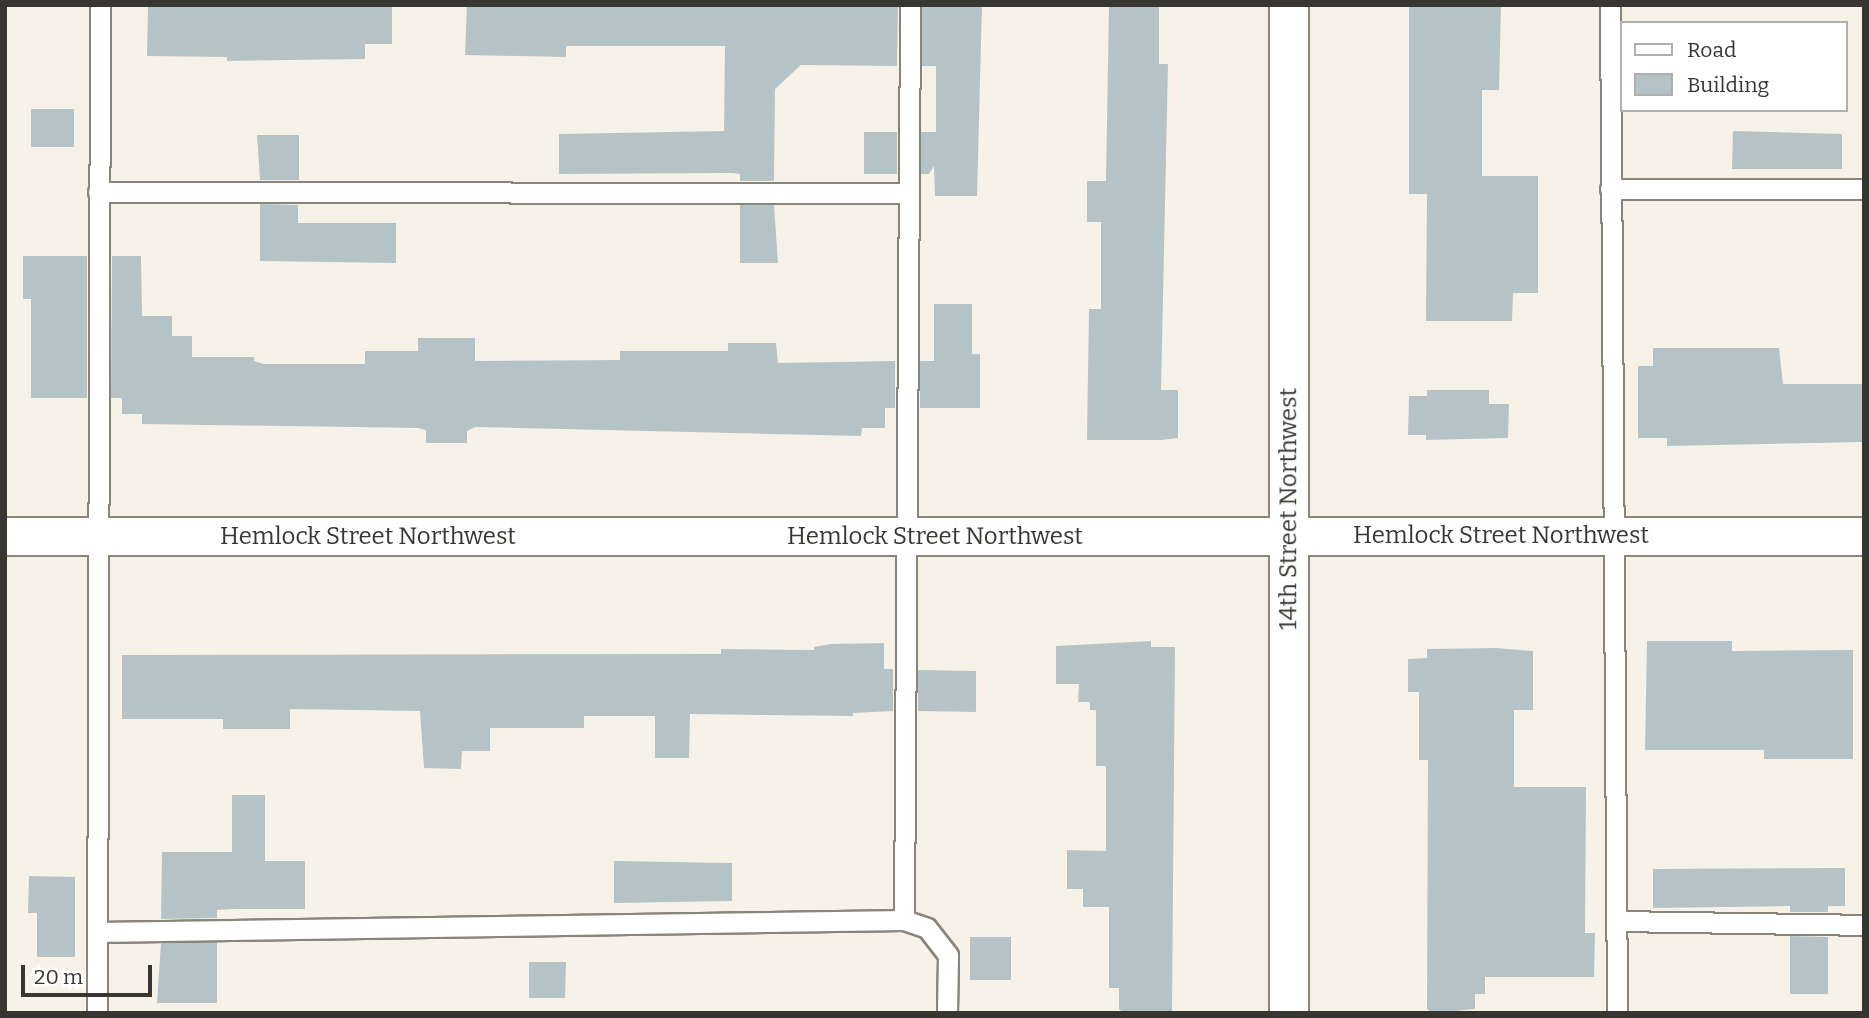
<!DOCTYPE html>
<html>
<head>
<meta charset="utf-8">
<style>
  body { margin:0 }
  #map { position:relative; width:1869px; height:1018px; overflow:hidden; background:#f7f2e7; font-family:Bitter,serif }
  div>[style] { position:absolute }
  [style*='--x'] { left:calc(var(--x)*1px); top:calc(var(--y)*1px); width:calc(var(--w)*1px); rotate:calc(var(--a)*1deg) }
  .building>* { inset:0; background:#b6c3c6 }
  .roads { filter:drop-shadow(2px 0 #89857b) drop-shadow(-2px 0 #89857b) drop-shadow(0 2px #89857b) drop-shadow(0 -2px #89857b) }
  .lane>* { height:19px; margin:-9.5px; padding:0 9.5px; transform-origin:9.5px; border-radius:9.5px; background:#fff }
  .street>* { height:37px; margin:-18.5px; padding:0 18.5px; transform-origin:18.5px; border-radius:18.5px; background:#fff }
  .secondary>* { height:38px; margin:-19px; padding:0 19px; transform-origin:19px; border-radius:19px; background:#fff }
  span { translate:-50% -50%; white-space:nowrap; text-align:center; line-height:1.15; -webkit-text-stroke:5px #fff; paint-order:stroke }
  .street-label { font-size:24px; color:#383632 }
  .frame { position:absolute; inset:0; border:7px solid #383632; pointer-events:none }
  .legend { position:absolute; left:1620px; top:21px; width:228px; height:91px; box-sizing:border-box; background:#fff; border:2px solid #afafad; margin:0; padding:9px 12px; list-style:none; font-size:21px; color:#383632 }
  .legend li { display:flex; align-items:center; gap:14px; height:35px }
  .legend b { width:35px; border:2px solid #afafad }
  .scale { position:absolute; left:21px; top:965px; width:131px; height:32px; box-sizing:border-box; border:4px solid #383632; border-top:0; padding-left:9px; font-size:21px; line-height:24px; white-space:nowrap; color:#383632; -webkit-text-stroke:5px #fff; paint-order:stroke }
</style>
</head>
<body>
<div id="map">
  <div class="building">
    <i style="clip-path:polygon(148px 5px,392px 5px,392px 44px,365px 44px,365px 59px,227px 61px,227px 57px,147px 56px)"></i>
    <i style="clip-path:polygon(467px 5px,898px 5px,897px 66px,801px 65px,775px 89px,774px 181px,740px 181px,740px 174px,733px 173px,559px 174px,559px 134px,724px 131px,725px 46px,566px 46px,566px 57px,465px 55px)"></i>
    <i style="clip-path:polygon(922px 5px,982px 5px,977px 196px,935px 196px,934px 166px,929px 174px,921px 174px,921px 132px,936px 132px,936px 66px,922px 66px)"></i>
    <i style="clip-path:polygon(1109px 5px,1159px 5px,1159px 64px,1168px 64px,1161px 390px,1178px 390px,1178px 438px,1161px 440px,1087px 440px,1089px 309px,1101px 309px,1101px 222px,1087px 222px,1087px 181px,1106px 181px)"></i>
    <i style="clip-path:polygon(1409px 5px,1501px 5px,1499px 90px,1482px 90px,1482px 176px,1538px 176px,1538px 293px,1513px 293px,1512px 321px,1426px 321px,1427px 194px,1409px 194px)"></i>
    <i style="clip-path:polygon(31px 109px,74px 109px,74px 147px,31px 147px)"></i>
    <i style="clip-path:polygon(1733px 131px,1842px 134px,1842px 169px,1732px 169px)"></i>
    <i style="clip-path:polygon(864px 132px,897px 132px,897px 174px,864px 174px)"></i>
    <i style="clip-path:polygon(257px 135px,299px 135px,299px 180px,260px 180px)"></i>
    <i style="clip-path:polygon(260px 204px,298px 205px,298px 223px,396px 223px,396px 263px,260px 261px)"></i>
    <i style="clip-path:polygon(740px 205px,774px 205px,778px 263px,740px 263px)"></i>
    <i style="clip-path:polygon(23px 256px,87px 256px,87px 398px,31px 398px,31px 299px,23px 299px)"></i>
    <i style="clip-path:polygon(112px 256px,141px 256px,142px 316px,172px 316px,172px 336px,192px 336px,192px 357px,254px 357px,254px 361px,264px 364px,365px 364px,365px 351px,418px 351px,418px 338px,475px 338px,475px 361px,620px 360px,620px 351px,728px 351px,728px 343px,776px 343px,778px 363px,895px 361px,895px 408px,885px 408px,885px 428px,862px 428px,861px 436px,475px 427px,467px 431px,467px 443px,426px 443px,426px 430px,418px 428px,142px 424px,142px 414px,122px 414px,122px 398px,111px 398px)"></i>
    <i style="clip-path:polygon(934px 304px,972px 304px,972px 354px,980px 354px,980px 408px,920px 408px,920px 361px,934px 361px)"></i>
    <i style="clip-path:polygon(1653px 348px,1779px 348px,1783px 384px,1864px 384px,1864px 442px,1667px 446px,1667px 438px,1638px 438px,1638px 366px,1653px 366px)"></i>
    <i style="clip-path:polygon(1427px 390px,1489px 390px,1489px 404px,1509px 404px,1508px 438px,1426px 440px,1426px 435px,1408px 435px,1409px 396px,1427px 396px)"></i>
    <i style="clip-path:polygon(1151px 641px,1151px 647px,1175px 647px,1172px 1011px,1124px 1013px,1119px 1009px,1119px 988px,1109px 988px,1109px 907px,1083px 907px,1083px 889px,1067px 889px,1067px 850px,1106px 851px,1106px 766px,1096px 766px,1096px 710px,1090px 710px,1090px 702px,1078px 702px,1079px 684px,1056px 684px,1056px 646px)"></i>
    <i style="clip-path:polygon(1647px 641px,1732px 641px,1732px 651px,1853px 650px,1853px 759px,1764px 759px,1764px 750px,1645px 750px)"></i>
    <i style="clip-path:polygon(884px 643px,884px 669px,893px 669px,893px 711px,853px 713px,853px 716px,690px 714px,689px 758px,655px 758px,655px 716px,584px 716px,584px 728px,490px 728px,490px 751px,462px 751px,461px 769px,424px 768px,420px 711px,290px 709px,290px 729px,223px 729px,223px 719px,122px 719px,122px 655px,721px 654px,721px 649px,814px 650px,814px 647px,830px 644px)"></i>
    <i style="clip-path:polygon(1495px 648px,1533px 651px,1533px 710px,1514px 710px,1514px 787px,1586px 787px,1585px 933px,1595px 933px,1594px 977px,1485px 977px,1485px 994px,1475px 994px,1475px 1009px,1433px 1013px,1427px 1009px,1428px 760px,1419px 760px,1419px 692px,1408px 692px,1408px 659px,1427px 658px,1427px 649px)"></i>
    <i style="clip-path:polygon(918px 670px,976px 671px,976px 712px,918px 711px)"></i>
    <i style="clip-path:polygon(232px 795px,265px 795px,265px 861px,305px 861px,305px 909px,234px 909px,217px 910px,217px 918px,161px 919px,162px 852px,232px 852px)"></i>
    <i style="clip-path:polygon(614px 861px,732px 863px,732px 901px,614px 903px)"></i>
    <i style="clip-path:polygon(1845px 868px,1845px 906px,1828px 906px,1828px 912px,1790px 912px,1790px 906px,1653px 908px,1653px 869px)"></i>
    <i style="clip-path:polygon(29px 876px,75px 877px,75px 957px,37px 957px,37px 913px,28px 913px)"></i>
    <i style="clip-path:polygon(1790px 936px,1828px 937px,1828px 994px,1790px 994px)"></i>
    <i style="clip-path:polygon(970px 937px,1011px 937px,1011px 980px,970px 980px)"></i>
    <i style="clip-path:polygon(217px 942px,217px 1003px,157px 1003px,161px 943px)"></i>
    <i style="clip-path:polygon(529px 962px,566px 962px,565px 998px,529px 998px)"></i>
  </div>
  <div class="roads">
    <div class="lane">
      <i style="--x:1610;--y:5;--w:1008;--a:89.6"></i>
      <i style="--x:1610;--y:189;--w:254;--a:0"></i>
      <i style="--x:98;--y:192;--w:811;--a:0.07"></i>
      <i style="--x:904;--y:920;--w:915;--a:-89.62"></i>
      <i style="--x:1616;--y:921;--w:248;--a:0.9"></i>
      <i style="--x:97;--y:932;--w:807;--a:-0.85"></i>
      <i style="--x:904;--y:920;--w:24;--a:19"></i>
      <i style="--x:927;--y:928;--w:34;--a:52"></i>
      <i style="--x:948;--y:955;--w:58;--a:91"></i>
      <i style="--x:97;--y:1013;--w:1008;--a:-89.83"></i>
    </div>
    <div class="street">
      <i style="--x:5;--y:536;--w:1859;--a:0"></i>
    </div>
    <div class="secondary">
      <i style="--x:1289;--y:1013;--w:1008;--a:-90"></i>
    </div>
  </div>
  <div class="street-label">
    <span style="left:1289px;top:509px;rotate:-90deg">14th Street Northwest</span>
    <span style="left:1501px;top:536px">Hemlock Street Northwest</span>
    <span style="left:368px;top:537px">Hemlock Street Northwest</span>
    <span style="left:935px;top:537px">Hemlock Street Northwest</span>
  </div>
  <div class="frame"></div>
  <ul class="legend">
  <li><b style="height:9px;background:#fff"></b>Road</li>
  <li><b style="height:19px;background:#b6c3c6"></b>Building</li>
  </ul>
  <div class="scale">20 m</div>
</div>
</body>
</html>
